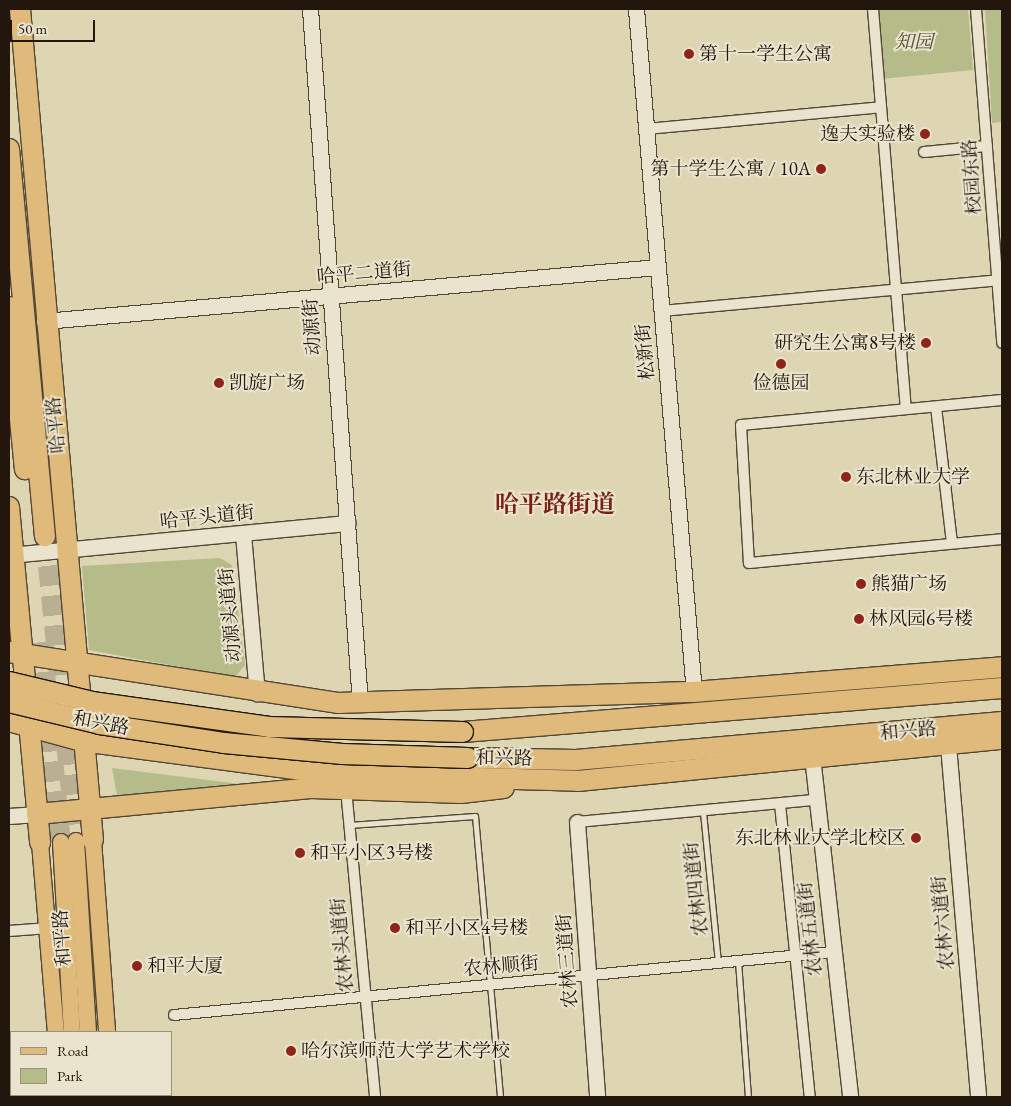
<!DOCTYPE html>
<html>
<head>
<meta charset="utf-8">
<style>
  body { margin:0 }
  #map { position:relative; width:1011px; height:1106px; overflow:hidden; background:#ded5b3; font-family:"EB Garamond","Noto Serif SC",serif }
  div>[style] { position:absolute }
  [style*='--x'] { left:calc(var(--x)*1px); top:calc(var(--y)*1px); width:calc(var(--w)*1px); rotate:calc(var(--a)*1deg) }
  .green>* { inset:0; background:#b5bc8a }
  .highway-tunnel>* { height:20px; margin-top:-10px; transform-origin:0; background:repeating-linear-gradient(90deg,#b9af92 0 20px,transparent 0 30px) }
  .roads { filter:drop-shadow(1px 0 #524636) drop-shadow(-1px 0 #524636) drop-shadow(0 1px #524636) drop-shadow(0 -1px #524636) }
  .lane>* { height:5px; margin:-2.5px; padding:0 2.5px; transform-origin:2.5px; border-radius:2.5px; background:#eae4ce }
  .street>* { height:10px; margin:-5px; padding:0 5px; transform-origin:5px; border-radius:5px; background:#eae4ce }
  .secondary>* { height:15px; margin:-7.5px; padding:0 7.5px; transform-origin:7.5px; border-radius:7.5px; background:#eae4ce }
  .primary>* { height:16px; margin:-8px; padding:0 8px; transform-origin:8px; border-radius:8px; background:#dfba7a }
  .highway>* { height:20px; margin:-10px; padding:0 10px; transform-origin:10px; border-radius:10px; background:#dfba7a }
  .bridges { filter:drop-shadow(1px 0 #23160c) drop-shadow(-1px 0 #23160c) drop-shadow(0 1px #23160c) drop-shadow(0 -1px #23160c) }
  .highway-bridge>* { height:20px; margin:-10px; padding:0 10px; transform-origin:10px; border-radius:10px; background:#dfba7a }
  .dots>* { width:14px; height:14px; translate:-50% -50%; box-sizing:border-box; border:2px solid #eae4ce; border-radius:50% }
  span { translate:-50% -50%; white-space:nowrap; text-align:center; line-height:1.15; -webkit-text-stroke:4px #eae4ce; paint-order:stroke }
  .park-label { font-size:19px; color:#4f4832; font-style:italic }
  .poi-label { font-size:19px; color:#23160c }
  .left { translate:0 -50%; text-align:left }
  .right { translate:-100% -50%; text-align:right }
  .street-label { font-size:19px; color:#23160c }
  .district-label { font-size:24px; color:#7a1f14; font-weight:700 }
  .frame { position:absolute; inset:0; border:10px solid #23160c; pointer-events:none }
  .legend { position:absolute; left:10px; top:1031px; width:162px; height:65px; box-sizing:border-box; background:#eae4ce; border:1px solid #9a9280; margin:0; padding:6px 9px; list-style:none; font-size:15px; color:#23160c }
  .legend li { display:flex; align-items:center; gap:10px; height:25px }
  .legend b { width:25px; border:1px solid #9a9280 }
  .scale { position:absolute; left:10px; top:20px; width:85px; height:22px; box-sizing:border-box; border:2px solid #23160c; border-top:0; padding-left:6px; font-size:15px; line-height:18px; white-space:nowrap; color:#23160c; -webkit-text-stroke:4px #eae4ce; paint-order:stroke }
</style>
</head>
<body>
<div id="map">
  <div class="green">
    <i style="clip-path:polygon(875px 9px,968px 9px,973px 70px,881px 79px)"></i>
    <i style="clip-path:polygon(985px 9px,1002px 9px,1002px 122px,992px 123px)"></i>
    <i style="clip-path:polygon(220px 558px,232px 565px,245px 665px,235px 677px,89px 650px,82px 566px)"></i>
    <i style="clip-path:polygon(112px 768px,288px 790px,119px 806px)"></i>
  </div>
  <div class="highway-tunnel">
    <i style="--x:45;--y:536;--w:307;--a:84.2"></i>
    <i style="--x:42;--y:642;--w:201;--a:84.6"></i>
  </div>
  <div class="roads">
    <div class="lane">
      <i style="--x:703;--y:812;--w:152;--a:84.3"></i>
      <i style="--x:349;--y:825;--w:126;--a:-4.1"></i>
      <i style="--x:475;--y:816;--w:282;--a:84.9"></i>
      <i style="--x:738;--y:961;--w:136;--a:85.8"></i>
    </div>
    <div class="street">
      <i style="--x:873;--y:9;--w:401;--a:85.3"></i>
      <i style="--x:976;--y:9;--w:335;--a:85.5"></i>
      <i style="--x:646;--y:129;--w:236;--a:-5.3"></i>
      <i style="--x:924;--y:152;--w:63;--a:-5.4"></i>
      <i style="--x:661;--y:311;--w:342;--a:-5.2"></i>
      <i style="--x:1002;--y:400;--w:262;--a:174.5"></i>
      <i style="--x:741;--y:425;--w:138;--a:86.7"></i>
      <i style="--x:749;--y:563;--w:254;--a:-5.4"></i>
      <i style="--x:936;--y:407;--w:137;--a:83.3"></i>
      <i style="--x:346;--y:789;--w:309;--a:84.6"></i>
      <i style="--x:780;--y:804;--w:295;--a:84.2"></i>
      <i style="--x:577;--y:822;--w:240;--a:-5.3"></i>
      <i style="--x:9;--y:931;--w:40;--a:-4.3"></i>
      <i style="--x:174;--y:1015;--w:661;--a:-5.47"></i>
    </div>
    <div class="secondary">
      <i style="--x:310;--y:9;--w:696;--a:85.88"></i>
      <i style="--x:636;--y:9;--w:685;--a:85.15"></i>
      <i style="--x:44;--y:321;--w:616;--a:-5.03"></i>
      <i style="--x:243;--y:534;--w:160;--a:85"></i>
      <i style="--x:9;--y:555;--w:340;--a:-5.4"></i>
      <i style="--x:948;--y:745;--w:353;--a:85.1"></i>
      <i style="--x:812;--y:756;--w:343;--a:83.6"></i>
      <i style="--x:9;--y:816;--w:28;--a:-4"></i>
      <i style="--x:577;--y:822;--w:276;--a:85.8"></i>
    </div>
    <div class="primary">
      <i style="--x:93;--y:840;--w:193;--a:85.8"></i>
      <i style="--x:76;--y:841;--w:191;--a:86.4"></i>
      <i style="--x:61;--y:842;--w:190;--a:86.7"></i>
      <i style="--x:40;--y:843;--w:190;--a:85.2"></i>
      <i style="--x:60;--y:1095;--w:2;--a:90"></i>
      <i style="--x:75;--y:1095;--w:2;--a:90"></i>
      <i style="--x:91;--y:1095;--w:2;--a:90"></i>
      <i style="--x:113;--y:1095;--w:2;--a:90"></i>
    </div>
    <div class="highway">
      <i style="--x:20;--y:9;--w:834;--a:84.98"></i>
      <i style="--x:9;--y:149;--w:389;--a:84.7"></i>
      <i style="--x:9;--y:307;--w:163;--a:84.4"></i>
      <i style="--x:9;--y:507;--w:337;--a:84.7"></i>
      <i style="--x:9;--y:652;--w:334;--a:8.8"></i>
      <i style="--x:339;--y:703;--w:355;--a:-1.8"></i>
      <i style="--x:694;--y:692;--w:309;--a:-4.6"></i>
      <i style="--x:9;--y:721;--w:76;--a:15.3"></i>
      <i style="--x:82;--y:741;--w:253;--a:7.5"></i>
      <i style="--x:333;--y:774;--w:245;--a:1.6"></i>
      <i style="--x:578;--y:781;--w:426;--a:-5.7"></i>
      <i style="--x:463;--y:732;--w:541;--a:-4.67"></i>
      <i style="--x:468;--y:758;--w:108;--a:1.1"></i>
      <i style="--x:576;--y:760;--w:428;--a:-5.1"></i>
      <i style="--x:37;--y:814;--w:275;--a:-5.4"></i>
      <i style="--x:311;--y:788;--w:150;--a:1.9"></i>
      <i style="--x:461;--y:793;--w:43;--a:-6.6"></i>
    </div>
  </div>
  <div class="bridges">
    <div class="highway-bridge">
      <i style="--x:9;--y:682;--w:85;--a:13.5"></i>
      <i style="--x:92;--y:702;--w:179;--a:8"></i>
      <i style="--x:269;--y:727;--w:194;--a:1.5"></i>
      <i style="--x:9;--y:702;--w:94;--a:13.6"></i>
      <i style="--x:100;--y:724;--w:125;--a:8.7"></i>
      <i style="--x:224;--y:743;--w:119;--a:5.3"></i>
      <i style="--x:342;--y:754;--w:126;--a:1.8"></i>
    </div>
  </div>
  <div class="dots">
    <i style="left:689px;top:54px;background:#8f2418"></i>
    <i style="left:925px;top:134px;background:#8f2418"></i>
    <i style="left:821px;top:169px;background:#8f2418"></i>
    <i style="left:926px;top:343px;background:#8f2418"></i>
    <i style="left:781px;top:364px;background:#8f2418"></i>
    <i style="left:219px;top:383px;background:#8f2418"></i>
    <i style="left:846px;top:477px;background:#8f2418"></i>
    <i style="left:861px;top:584px;background:#8f2418"></i>
    <i style="left:859px;top:619px;background:#8f2418"></i>
    <i style="left:916px;top:838px;background:#8f2418"></i>
    <i style="left:300px;top:853px;background:#8f2418"></i>
    <i style="left:395px;top:928px;background:#8f2418"></i>
    <i style="left:137px;top:966px;background:#8f2418"></i>
    <i style="left:291px;top:1051px;background:#8f2418"></i>
  </div>
  <div class="park-label">
    <span style="left:914px;top:42px">知园</span>
  </div>
  <div class="poi-label">
    <span class="left" style="left:699px;top:54px">第十一学生公寓</span>
    <span class="right" style="left:915px;top:134px">逸夫实验楼</span>
    <span class="right" style="left:811px;top:169px">第十学生公寓 / 10A</span>
    <span class="right" style="left:916px;top:343px">研究生公寓8号楼</span>
    <span class="left" style="left:229px;top:383px">凯旋广场</span>
    <span style="left:781px;top:383px">俭德园</span>
    <span class="left" style="left:856px;top:477px">东北林业大学</span>
    <span class="left" style="left:871px;top:584px">熊猫广场</span>
    <span class="left" style="left:869px;top:619px">林风园6号楼</span>
    <span class="right" style="left:906px;top:838px">东北林业大学北校区</span>
    <span class="left" style="left:310px;top:853px">和平小区3号楼</span>
    <span class="left" style="left:405px;top:928px">和平小区4号楼</span>
    <span class="left" style="left:147px;top:966px">和平大厦</span>
    <span class="left" style="left:301px;top:1051px">哈尔滨师范大学艺术学校</span>
  </div>
  <div class="street-label">
    <span style="left:972px;top:177px;rotate:-94deg">校园东路</span>
    <span style="left:364px;top:273px;rotate:-5deg">哈平二道街</span>
    <span style="left:312px;top:327px;rotate:-94deg">动源街</span>
    <span style="left:645px;top:352px;rotate:-95deg">松新街</span>
    <span style="left:56px;top:425px;rotate:-96deg">哈平路</span>
    <span style="left:207px;top:517px;rotate:-6deg">哈平头道街</span>
    <span style="left:230px;top:615px;rotate:-95deg">动源头道街</span>
    <span style="left:101px;top:723px;rotate:11deg">和兴路</span>
    <span style="left:908px;top:731px;rotate:-5deg">和兴路</span>
    <span style="left:504px;top:758px;rotate:1deg">和兴路</span>
    <span style="left:696px;top:889px;rotate:-96deg">农林四道街</span>
    <span style="left:943px;top:923px;rotate:-95deg">农林六道街</span>
    <span style="left:810px;top:929px;rotate:-96deg">农林五道街</span>
    <span style="left:62px;top:938px;rotate:-94deg">和平路</span>
    <span style="left:342px;top:945px;rotate:-95deg">农林头道街</span>
    <span style="left:567px;top:961px;rotate:-94deg">农林三道街</span>
    <span style="left:501px;top:966px;rotate:-5deg">农林顺街</span>
  </div>
  <div class="district-label">
    <span style="left:555px;top:504px">哈平路街道</span>
  </div>
  <div class="frame"></div>
  <ul class="legend">
  <li><b style="height:6px;background:#dfba7a"></b>Road</li>
  <li><b style="height:14px;background:#b5bc8a"></b>Park</li>
  </ul>
  <div class="scale">50 m</div>
</div>
</body>
</html>
